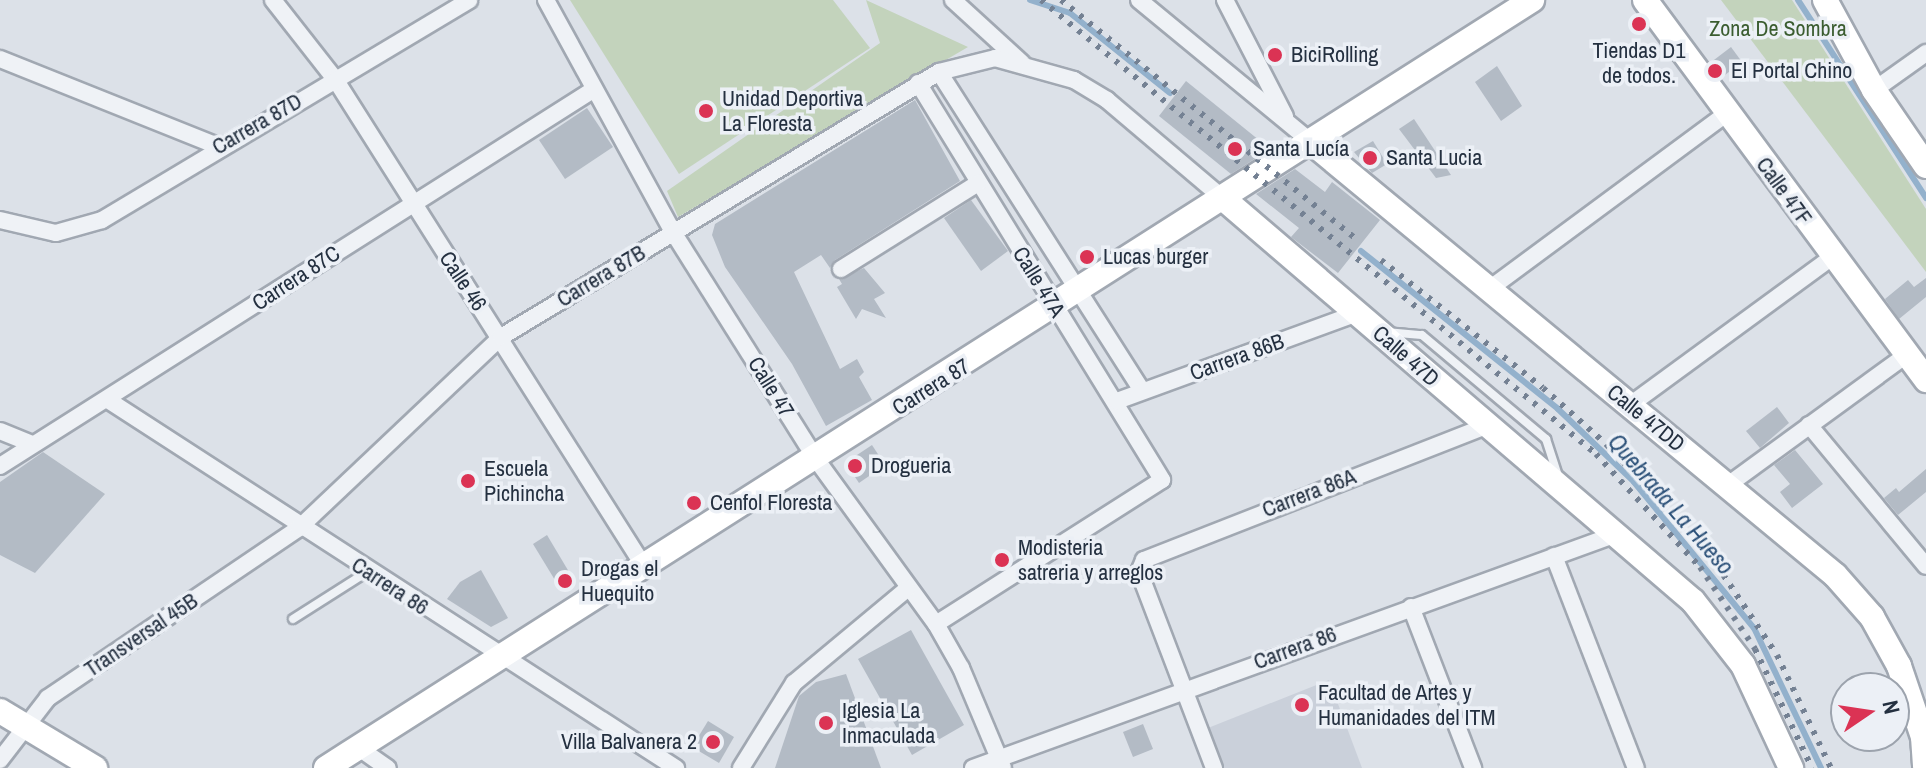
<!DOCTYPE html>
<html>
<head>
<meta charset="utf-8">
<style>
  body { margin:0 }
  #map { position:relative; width:1926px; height:768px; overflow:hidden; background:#dce1e8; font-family:"Archivo Narrow",sans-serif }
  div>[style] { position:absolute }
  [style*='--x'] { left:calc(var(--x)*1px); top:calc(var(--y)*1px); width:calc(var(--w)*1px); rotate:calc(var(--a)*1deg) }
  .built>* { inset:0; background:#cad0da }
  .green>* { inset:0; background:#c3d3bc }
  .stream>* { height:6px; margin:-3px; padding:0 3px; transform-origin:3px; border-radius:3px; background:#93b1cc }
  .building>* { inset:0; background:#b3bbc5 }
  .roads { filter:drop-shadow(2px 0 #a1a8b2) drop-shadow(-2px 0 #a1a8b2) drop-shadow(0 2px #a1a8b2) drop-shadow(0 -2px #a1a8b2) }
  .lane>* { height:8px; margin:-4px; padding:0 4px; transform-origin:4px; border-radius:4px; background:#eff2f6 }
  .street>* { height:16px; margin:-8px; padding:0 8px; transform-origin:8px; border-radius:8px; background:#eff2f6 }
  .secondary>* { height:24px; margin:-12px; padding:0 12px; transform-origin:12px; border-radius:12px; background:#fff }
  .rail>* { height:6px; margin-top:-3px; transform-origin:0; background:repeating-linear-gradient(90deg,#748193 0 4px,transparent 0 12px) }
  .dots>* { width:22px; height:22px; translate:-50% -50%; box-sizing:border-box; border:4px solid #ecf0f6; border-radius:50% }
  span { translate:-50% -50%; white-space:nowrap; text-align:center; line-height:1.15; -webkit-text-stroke:7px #ecf0f6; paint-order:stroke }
  .park-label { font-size:22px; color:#3b5d30 }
  .poi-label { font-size:22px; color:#243040 }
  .left { translate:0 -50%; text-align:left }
  .right { translate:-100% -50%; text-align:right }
  .street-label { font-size:22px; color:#243040 }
  .water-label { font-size:24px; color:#2b5078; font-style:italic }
  .north { position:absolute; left:1830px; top:672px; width:80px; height:80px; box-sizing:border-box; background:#ecf0f6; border:2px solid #9ca3ad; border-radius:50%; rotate:77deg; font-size:22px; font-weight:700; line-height:32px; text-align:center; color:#243040 }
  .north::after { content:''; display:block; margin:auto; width:28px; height:36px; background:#db3354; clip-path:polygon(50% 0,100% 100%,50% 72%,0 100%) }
</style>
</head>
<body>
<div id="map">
  <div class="built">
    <i style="clip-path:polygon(1329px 680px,1362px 768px,1219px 768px,1203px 730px)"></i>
  </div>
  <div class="green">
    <i style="clip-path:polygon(570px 0,833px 0,870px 48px,679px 174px)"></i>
    <i style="clip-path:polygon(866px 0,968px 47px,678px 217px,667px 191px,880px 43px)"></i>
    <i style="clip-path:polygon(1721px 0,1792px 0,1926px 209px,1926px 272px)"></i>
  </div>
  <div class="stream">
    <i style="--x:1030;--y:0;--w:42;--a:18"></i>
    <i style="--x:1070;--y:13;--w:128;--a:38.7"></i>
    <i style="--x:1798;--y:0;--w:236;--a:57.1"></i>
    <i style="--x:1361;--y:251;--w:253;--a:38.7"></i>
    <i style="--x:1558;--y:409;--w:105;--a:43.8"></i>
    <i style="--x:1634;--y:482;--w:189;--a:50.6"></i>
    <i style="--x:1754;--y:628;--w:155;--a:64.4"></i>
  </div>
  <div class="building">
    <i style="clip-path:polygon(1731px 47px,1742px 62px,1721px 78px,1710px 63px)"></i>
    <i style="clip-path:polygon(1497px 66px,1522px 106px,1501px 121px,1475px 82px)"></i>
    <i style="clip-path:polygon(1186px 81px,1270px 149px,1231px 174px,1159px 116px)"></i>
    <i style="clip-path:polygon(915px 100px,960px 181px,835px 260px,830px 268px,821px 255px,794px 272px,840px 369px,857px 359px,864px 372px,859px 377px,872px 400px,826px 426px,792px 364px,725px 267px,712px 235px,715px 224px)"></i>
    <i style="clip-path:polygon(587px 108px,613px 147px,565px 179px,539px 140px)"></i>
    <i style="clip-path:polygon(1414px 119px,1451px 175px,1436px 178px,1399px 129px)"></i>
    <i style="clip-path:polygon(1373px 141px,1387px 164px,1372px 173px,1354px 152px)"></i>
    <i style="clip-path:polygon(1295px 169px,1325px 192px,1332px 182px,1380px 220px,1338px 273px,1291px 237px,1299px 228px,1256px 194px)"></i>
    <i style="clip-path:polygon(971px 200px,1008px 251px,981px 271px,944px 218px)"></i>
    <i style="clip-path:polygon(864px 268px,885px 293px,874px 299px,886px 318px,862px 309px,856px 319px,837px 287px,842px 284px,839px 279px)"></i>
    <i style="clip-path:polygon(1926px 278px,1926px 297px,1899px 319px,1885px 299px,1908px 280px,1914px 287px)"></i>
    <i style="clip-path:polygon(1777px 407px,1789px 423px,1760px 448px,1746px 431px)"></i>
    <i style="clip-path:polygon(872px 445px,885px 465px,859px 483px,851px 471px,854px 457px)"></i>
    <i style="clip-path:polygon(1795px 450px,1823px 484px,1792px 508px,1780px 492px,1790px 484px,1774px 465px)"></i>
    <i style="clip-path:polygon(43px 452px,105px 494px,35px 573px,0 555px,0 482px)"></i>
    <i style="clip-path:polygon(1926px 469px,1926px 492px,1898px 515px,1884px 498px,1896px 488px,1899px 492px)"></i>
    <i style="clip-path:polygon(547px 535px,575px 582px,561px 590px,533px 544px)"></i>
    <i style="clip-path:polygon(481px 570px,508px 618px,491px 627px,447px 599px,460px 582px)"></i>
    <i style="clip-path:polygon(911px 630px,964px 725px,912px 755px,858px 659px)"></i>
    <i style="clip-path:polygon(846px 674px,881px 768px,775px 768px,799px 696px,816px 682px)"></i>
    <i style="clip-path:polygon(708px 721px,734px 737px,719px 763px,692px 747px)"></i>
    <i style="clip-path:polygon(1143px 724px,1153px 749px,1133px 757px,1123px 732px)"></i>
  </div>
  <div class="roads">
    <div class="lane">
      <i style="--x:1386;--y:332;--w:36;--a:5"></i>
      <i style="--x:1422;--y:335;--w:162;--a:40"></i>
      <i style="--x:1546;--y:439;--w:40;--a:72"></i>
      <i style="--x:293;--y:619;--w:88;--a:-32.4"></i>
    </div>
    <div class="street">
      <i style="--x:273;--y:0;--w:100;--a:51.9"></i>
      <i style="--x:335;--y:79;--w:579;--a:57.63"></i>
      <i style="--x:546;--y:0;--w:264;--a:61.3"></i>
      <i style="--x:673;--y:232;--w:268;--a:57.8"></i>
      <i style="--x:816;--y:459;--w:204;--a:54"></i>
      <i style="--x:936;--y:624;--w:51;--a:60.4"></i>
      <i style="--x:961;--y:668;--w:108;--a:67.2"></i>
      <i style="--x:953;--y:0;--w:93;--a:42.4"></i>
      <i style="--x:1139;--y:0;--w:223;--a:39.5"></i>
      <i style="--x:1225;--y:0;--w:131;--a:62.7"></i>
      <i style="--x:0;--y:59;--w:235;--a:21.8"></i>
      <i style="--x:939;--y:72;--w:378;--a:57.5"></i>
      <i style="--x:918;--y:83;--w:466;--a:58.4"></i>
      <i style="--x:1162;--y:480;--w:268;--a:147.5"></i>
      <i style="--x:1874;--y:90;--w:64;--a:-35.4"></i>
      <i style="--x:0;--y:220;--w:57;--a:13.1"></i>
      <i style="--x:56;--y:233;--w:48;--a:-15.8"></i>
      <i style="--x:102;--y:220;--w:428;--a:-30.9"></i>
      <i style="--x:841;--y:269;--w:162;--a:-32.1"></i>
      <i style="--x:1488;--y:290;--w:297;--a:-36.5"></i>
      <i style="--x:108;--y:400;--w:677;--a:32.94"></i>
      <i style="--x:1117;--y:401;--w:257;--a:-20.1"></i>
      <i style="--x:1630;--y:405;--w:250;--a:-36.2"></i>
      <i style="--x:1809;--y:425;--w:183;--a:50.3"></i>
      <i style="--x:0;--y:431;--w:35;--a:22"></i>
      <i style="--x:0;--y:466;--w:702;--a:-32.38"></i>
      <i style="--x:1728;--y:485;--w:220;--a:-36.1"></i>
      <i style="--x:1554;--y:556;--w:227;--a:68.9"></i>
      <i style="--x:1411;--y:607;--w:173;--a:68.9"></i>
      <i style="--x:359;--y:748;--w:35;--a:35"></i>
      <i style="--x:0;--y:760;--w:78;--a:-52.3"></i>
      <i style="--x:48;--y:698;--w:303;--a:-34.1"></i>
      <i style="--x:299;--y:528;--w:278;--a:-43.4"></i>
      <i style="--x:501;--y:337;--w:512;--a:-31.17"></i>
      <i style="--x:939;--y:72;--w:58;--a:-14"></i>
      <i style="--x:995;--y:58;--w:82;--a:15.6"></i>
      <i style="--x:1074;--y:80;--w:39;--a:31"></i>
      <i style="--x:1107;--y:100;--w:155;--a:40.3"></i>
      <i style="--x:741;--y:768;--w:100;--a:-58.1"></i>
      <i style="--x:794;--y:683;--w:147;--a:-39.8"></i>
      <i style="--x:973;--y:768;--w:687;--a:-19.99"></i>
      <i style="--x:1214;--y:768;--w:210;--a:-110.9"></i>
      <i style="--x:1139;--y:572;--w:13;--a:-67"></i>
      <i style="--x:1144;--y:560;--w:370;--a:-21.4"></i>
    </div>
    <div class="secondary">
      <i style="--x:1645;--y:0;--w:473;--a:53.5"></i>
      <i style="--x:1825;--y:0;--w:102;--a:61.4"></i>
      <i style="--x:1874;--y:90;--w:92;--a:55.6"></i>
      <i style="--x:1311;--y:142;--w:680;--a:39.57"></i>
      <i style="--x:1835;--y:575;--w:56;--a:48.6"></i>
      <i style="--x:1872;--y:617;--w:56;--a:61.1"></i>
      <i style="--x:1899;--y:666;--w:75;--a:71.3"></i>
      <i style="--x:1923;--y:737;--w:31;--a:86"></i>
      <i style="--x:1225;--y:200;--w:616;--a:40.59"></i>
      <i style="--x:1693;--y:601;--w:81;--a:52"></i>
      <i style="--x:1743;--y:665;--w:114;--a:65"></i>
      <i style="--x:0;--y:711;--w:111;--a:31"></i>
      <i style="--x:326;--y:768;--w:1430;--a:-32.49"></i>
    </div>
  </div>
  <div class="rail">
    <i style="--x:1041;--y:0;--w:717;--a:39.28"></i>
    <i style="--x:1596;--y:454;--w:154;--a:47.4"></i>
    <i style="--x:1700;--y:567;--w:99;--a:56.1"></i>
    <i style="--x:1755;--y:649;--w:132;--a:64.4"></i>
    <i style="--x:1061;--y:0;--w:381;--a:39"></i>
    <i style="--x:1381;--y:260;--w:206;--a:38.3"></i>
    <i style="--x:1543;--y:388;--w:84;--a:41.6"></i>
    <i style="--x:1606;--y:444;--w:152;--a:46.9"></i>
    <i style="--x:1710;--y:555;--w:120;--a:56.2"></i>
    <i style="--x:1777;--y:655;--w:125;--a:64.5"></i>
  </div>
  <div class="dots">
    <i style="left:1639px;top:24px;background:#db3354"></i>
    <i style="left:1275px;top:55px;background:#db3354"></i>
    <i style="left:1715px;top:71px;background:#db3354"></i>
    <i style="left:706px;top:111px;background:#db3354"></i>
    <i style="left:1235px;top:149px;background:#db3354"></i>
    <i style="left:1370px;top:158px;background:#db3354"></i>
    <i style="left:1087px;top:257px;background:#db3354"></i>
    <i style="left:855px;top:466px;background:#db3354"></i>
    <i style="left:468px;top:481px;background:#db3354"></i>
    <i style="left:694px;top:503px;background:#db3354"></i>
    <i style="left:1002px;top:560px;background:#db3354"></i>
    <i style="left:565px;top:581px;background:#db3354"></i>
    <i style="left:1302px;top:705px;background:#db3354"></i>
    <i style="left:826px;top:723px;background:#db3354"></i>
    <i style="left:713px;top:742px;background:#db3354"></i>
  </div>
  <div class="park-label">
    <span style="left:1778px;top:29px">Zona De Sombra</span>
  </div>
  <div class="poi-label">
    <span style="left:1639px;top:63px">Tiendas D1<br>de todos.</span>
    <span class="left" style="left:1291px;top:55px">BiciRolling</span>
    <span class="left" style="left:1731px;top:71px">El Portal Chino</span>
    <span class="left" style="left:722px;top:111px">Unidad Deportiva<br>La Floresta</span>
    <span class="left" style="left:1253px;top:149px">Santa Lucía</span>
    <span class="left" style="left:1386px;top:158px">Santa Lucia</span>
    <span class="left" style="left:1103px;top:257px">Lucas burger</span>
    <span class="left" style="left:871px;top:466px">Drogueria</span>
    <span class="left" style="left:484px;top:481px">Escuela<br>Pichincha</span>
    <span class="left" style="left:710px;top:503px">Cenfol Floresta</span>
    <span class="left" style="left:1018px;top:560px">Modisteria<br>satreria y arreglos</span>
    <span class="left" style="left:581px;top:581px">Drogas el<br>Huequito</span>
    <span class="left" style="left:1318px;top:705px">Facultad de Artes y<br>Humanidades del ITM</span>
    <span class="left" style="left:842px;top:723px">Iglesia La<br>Inmaculada</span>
    <span class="right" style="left:697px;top:742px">Villa Balvanera 2</span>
  </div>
  <div class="street-label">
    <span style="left:257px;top:124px;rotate:-30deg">Carrera 87D</span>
    <span style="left:1784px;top:191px;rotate:54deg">Calle 47F</span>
    <span style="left:601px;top:276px;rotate:-31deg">Carrera 87B</span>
    <span style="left:296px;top:278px;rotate:-33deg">Carrera 87C</span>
    <span style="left:463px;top:281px;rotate:56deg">Calle 46</span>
    <span style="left:1039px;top:282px;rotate:58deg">Calle 47A</span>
    <span style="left:1406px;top:356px;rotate:41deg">Calle 47D</span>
    <span style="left:1237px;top:357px;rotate:-20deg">Carrera 86B</span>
    <span style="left:771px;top:387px;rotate:58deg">Calle 47</span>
    <span style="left:931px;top:387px;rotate:-32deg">Carrera 87</span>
    <span style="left:1646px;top:418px;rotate:39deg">Calle 47DD</span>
    <span style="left:1309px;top:493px;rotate:-21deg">Carrera 86A</span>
    <span style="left:390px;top:586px;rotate:33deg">Carrera 86</span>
    <span style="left:141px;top:635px;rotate:-34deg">Transversal 45B</span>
    <span style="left:1295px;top:648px;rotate:-20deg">Carrera 86</span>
  </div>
  <div class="water-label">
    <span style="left:1671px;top:504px;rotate:49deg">Quebrada La Hueso</span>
  </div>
  <div class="north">N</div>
</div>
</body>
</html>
